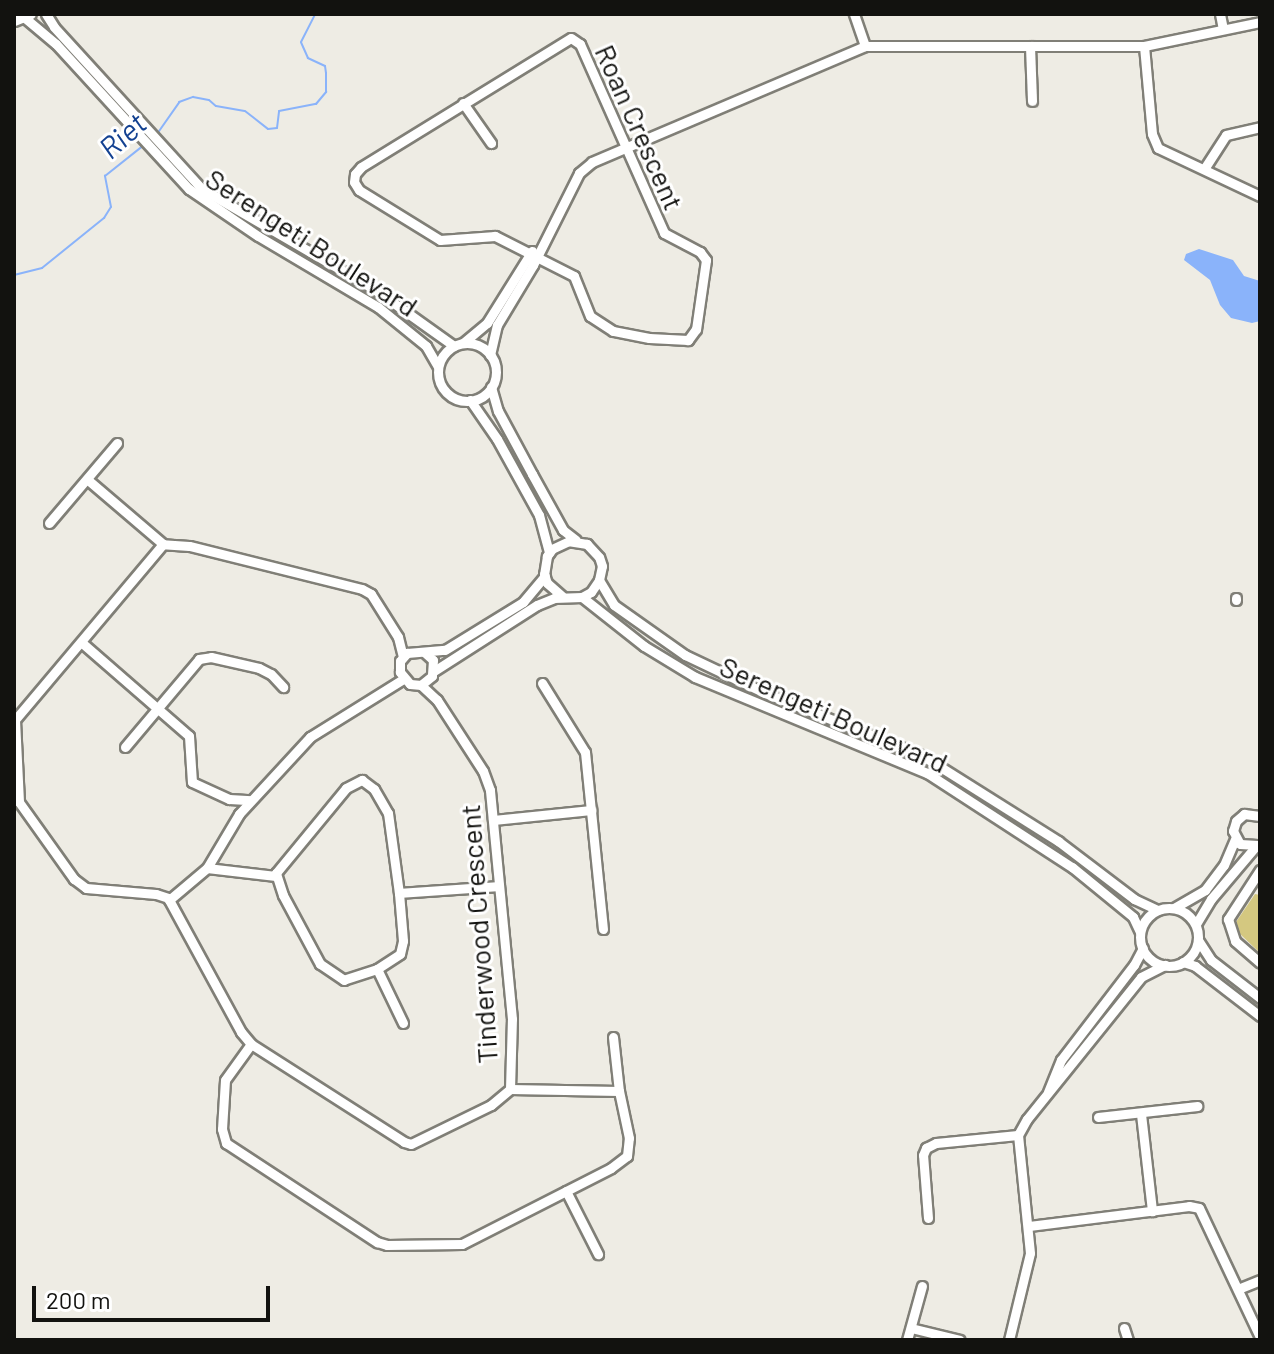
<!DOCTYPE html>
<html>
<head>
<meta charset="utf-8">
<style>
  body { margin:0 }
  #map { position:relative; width:1274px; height:1354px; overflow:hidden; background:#eeece4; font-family:Barlow,sans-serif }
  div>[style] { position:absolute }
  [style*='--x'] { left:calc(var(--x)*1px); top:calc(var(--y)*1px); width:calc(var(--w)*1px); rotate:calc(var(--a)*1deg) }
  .green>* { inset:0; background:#d4c880 }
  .water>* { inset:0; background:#8ab3fa }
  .stream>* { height:2px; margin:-1px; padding:0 1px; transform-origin:1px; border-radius:1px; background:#8ab3fa }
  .roads { filter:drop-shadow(2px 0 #807f77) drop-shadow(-2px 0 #807f77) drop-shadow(0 2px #807f77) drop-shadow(0 -2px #807f77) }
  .minor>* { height:9px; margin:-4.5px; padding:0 4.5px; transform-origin:4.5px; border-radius:4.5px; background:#fff }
  .minor>.ring { margin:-4.5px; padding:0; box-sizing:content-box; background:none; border:9px solid #fff; border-radius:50% }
  span { translate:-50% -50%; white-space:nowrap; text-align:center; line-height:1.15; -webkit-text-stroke:6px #fff; paint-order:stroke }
  .street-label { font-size:28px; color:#12120f }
  .water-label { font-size:30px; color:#134191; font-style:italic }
  .frame { position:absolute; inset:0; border:16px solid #12120f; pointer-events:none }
  .scale { position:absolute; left:32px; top:1286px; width:238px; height:36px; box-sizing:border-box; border:4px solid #12120f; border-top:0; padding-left:10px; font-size:24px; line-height:28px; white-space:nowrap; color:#12120f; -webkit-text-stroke:6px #fff; paint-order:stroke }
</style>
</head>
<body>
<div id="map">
  <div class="green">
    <i style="clip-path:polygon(1255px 894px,1260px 895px,1260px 953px,1239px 933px,1236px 922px)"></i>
  </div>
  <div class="water">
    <i style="clip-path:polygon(1199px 249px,1233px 260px,1244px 276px,1260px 281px,1260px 321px,1252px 323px,1231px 318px,1220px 305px,1210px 280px,1184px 260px,1186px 254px)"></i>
  </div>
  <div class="stream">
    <i style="--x:157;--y:134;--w:39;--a:-55"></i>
    <i style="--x:179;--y:102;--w:15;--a:-20"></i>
    <i style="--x:193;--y:97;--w:16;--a:11"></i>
    <i style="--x:209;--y:100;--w:9;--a:41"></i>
    <i style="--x:216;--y:106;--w:29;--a:10"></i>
    <i style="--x:245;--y:111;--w:29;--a:38"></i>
    <i style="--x:268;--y:129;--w:9;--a:-6"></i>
    <i style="--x:277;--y:128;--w:17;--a:-83"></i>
    <i style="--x:279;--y:111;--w:38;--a:-11"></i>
    <i style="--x:316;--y:104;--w:16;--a:-50"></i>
    <i style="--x:326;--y:92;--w:19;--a:-90"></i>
    <i style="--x:326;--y:73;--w:7;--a:-98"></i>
    <i style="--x:325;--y:66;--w:19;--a:-155"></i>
    <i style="--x:308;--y:58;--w:17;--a:-114"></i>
    <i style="--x:301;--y:42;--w:31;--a:-63"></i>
    <i style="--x:14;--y:275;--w:29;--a:-14"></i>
    <i style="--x:42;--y:268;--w:80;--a:-38.9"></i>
    <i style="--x:104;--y:218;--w:13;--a:-58"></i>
    <i style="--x:111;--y:207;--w:32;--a:-101"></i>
    <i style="--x:105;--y:176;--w:50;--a:-38.5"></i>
  </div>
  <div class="roads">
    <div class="minor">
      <i style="--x:46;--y:14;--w:15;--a:58"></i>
      <i style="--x:54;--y:27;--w:219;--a:47.6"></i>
      <i style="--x:202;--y:189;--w:199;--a:30.2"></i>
      <i style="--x:374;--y:289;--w:98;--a:35.5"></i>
      <i style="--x:854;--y:14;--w:34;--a:71"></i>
      <i style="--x:1220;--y:14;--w:15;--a:79"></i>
      <i style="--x:25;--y:18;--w:40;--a:40"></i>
      <i style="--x:56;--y:44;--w:197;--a:47.5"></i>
      <i style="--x:189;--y:189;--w:83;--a:34.3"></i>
      <i style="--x:258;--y:236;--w:139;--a:30.6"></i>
      <i style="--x:378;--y:307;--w:62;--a:39.1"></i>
      <i style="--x:426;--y:346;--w:24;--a:60"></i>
      <i style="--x:14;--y:21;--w:18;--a:-22"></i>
      <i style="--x:571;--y:38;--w:11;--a:34"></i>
      <i style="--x:580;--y:44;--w:207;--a:66"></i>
      <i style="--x:664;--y:233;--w:41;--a:27.8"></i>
      <i style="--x:700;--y:252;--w:10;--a:53"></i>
      <i style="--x:706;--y:260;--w:70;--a:98.2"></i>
      <i style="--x:696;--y:329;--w:14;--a:126"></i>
      <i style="--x:688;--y:340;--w:39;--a:-177"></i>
      <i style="--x:649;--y:338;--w:37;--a:-169"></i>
      <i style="--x:613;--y:331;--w:27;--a:-147"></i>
      <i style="--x:590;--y:316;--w:43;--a:-111.8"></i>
      <i style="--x:574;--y:276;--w:89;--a:-153.1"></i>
      <i style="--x:495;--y:236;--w:55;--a:175.8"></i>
      <i style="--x:440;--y:240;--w:95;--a:-148.3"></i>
      <i style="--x:359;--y:190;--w:9;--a:-122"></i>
      <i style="--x:354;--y:182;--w:8;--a:-83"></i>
      <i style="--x:355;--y:174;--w:9;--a:-49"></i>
      <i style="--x:361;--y:167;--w:246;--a:-31.6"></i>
      <i style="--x:1030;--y:46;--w:55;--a:87.9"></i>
      <i style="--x:1144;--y:46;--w:88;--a:84.8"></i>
      <i style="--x:1152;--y:134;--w:15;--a:67"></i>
      <i style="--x:1158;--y:148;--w:113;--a:25.2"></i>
      <i style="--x:463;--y:103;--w:49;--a:55"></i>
      <i style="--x:1204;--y:169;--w:40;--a:-57.1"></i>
      <i style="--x:1226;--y:135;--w:35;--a:-13"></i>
      <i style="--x:463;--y:343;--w:31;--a:-40"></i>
      <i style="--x:487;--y:323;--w:85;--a:-58"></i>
      <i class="ring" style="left:438px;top:343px;width:49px;height:49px"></i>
      <i style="--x:490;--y:355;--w:31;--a:-77"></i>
      <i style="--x:497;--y:325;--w:70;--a:-59"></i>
      <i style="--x:533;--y:265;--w:103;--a:-63.4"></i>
      <i style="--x:579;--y:173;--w:17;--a:-40"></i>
      <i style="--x:592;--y:162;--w:297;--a:-23"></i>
      <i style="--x:865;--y:46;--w:279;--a:0"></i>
      <i style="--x:1144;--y:46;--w:118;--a:-11.7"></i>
      <i style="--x:491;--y:387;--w:25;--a:74"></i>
      <i style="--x:498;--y:411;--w:72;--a:61.6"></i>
      <i style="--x:532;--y:474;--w:64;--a:61"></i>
      <i style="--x:563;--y:530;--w:16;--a:38"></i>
      <i style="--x:470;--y:400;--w:47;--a:55.3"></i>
      <i style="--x:497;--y:439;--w:87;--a:61.1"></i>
      <i style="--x:539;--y:515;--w:39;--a:75"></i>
      <i style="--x:88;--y:480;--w:99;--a:40.5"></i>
      <i style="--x:49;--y:523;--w:105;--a:-49.6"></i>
      <i style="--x:599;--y:580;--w:29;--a:59"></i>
      <i style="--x:614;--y:605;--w:87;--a:35.2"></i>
      <i style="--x:685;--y:655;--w:89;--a:25.4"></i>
      <i style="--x:765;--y:693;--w:170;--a:21.7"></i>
      <i style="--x:923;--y:756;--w:160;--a:32.2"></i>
      <i style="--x:1058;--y:841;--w:96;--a:37.3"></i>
      <i style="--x:1134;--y:899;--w:26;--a:25"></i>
      <i style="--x:582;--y:597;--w:79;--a:38.3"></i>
      <i style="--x:644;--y:646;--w:60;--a:31.3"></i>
      <i style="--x:695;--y:677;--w:251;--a:22.5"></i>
      <i style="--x:927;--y:773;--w:173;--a:33"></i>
      <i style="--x:1072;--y:867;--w:79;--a:39.3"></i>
      <i style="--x:1133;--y:917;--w:17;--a:65"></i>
      <i style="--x:1236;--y:600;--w:2;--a:-90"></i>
      <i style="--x:81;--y:642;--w:143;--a:41"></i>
      <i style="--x:189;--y:736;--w:46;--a:86.3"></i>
      <i style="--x:192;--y:782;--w:41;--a:24.7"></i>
      <i style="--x:229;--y:799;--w:22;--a:3"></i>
      <i style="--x:424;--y:652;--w:12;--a:42"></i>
      <i style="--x:433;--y:660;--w:16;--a:94"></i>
      <i style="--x:432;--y:676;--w:14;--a:141"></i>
      <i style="--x:421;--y:685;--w:11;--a:-175"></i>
      <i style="--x:410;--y:684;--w:16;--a:-130"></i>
      <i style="--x:400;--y:672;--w:11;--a:-90"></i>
      <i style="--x:400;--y:661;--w:11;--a:-49"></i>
      <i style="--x:407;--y:653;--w:38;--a:-5"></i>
      <i style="--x:445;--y:650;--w:92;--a:-31.6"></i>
      <i style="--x:523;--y:602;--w:34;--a:-50"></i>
      <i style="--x:403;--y:657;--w:21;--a:-104"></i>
      <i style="--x:398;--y:637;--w:51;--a:-122.1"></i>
      <i style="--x:371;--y:594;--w:10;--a:-151"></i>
      <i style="--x:362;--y:589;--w:178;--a:-166"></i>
      <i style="--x:189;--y:546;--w:26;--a:-176"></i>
      <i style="--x:163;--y:544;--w:230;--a:130.1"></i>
      <i style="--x:15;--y:720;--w:82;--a:87.2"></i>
      <i style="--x:19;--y:802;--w:95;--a:54.5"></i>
      <i style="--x:74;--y:879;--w:15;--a:37"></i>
      <i style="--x:86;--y:888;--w:70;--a:4.9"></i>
      <i style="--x:156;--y:894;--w:13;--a:18"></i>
      <i style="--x:168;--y:898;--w:153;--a:61.4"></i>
      <i style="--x:241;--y:1032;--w:16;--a:50"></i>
      <i style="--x:251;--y:1044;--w:182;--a:32.6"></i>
      <i style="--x:404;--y:1142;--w:7;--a:16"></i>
      <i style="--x:411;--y:1144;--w:89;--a:-26"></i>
      <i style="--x:491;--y:1105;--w:25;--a:-40"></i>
      <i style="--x:510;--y:1089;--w:70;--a:-88.4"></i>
      <i style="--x:512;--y:1019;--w:230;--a:-95.5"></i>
      <i style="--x:490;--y:790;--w:20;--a:-110"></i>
      <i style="--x:483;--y:771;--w:85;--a:-122.9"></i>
      <i style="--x:437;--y:700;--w:22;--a:-137"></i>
      <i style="--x:434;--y:671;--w:122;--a:-32.7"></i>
      <i style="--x:537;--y:605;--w:18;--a:-22"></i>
      <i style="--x:554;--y:598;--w:28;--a:-2"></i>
      <i style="--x:582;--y:597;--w:10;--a:-29"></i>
      <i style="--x:591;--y:592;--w:14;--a:-56"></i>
      <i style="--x:599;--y:580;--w:14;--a:-78"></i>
      <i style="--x:602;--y:566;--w:9;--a:-108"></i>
      <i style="--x:599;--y:557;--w:18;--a:-133"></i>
      <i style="--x:587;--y:544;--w:18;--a:-171"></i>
      <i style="--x:569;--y:541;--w:19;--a:155"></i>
      <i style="--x:552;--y:549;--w:9;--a:126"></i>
      <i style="--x:547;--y:556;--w:18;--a:99"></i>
      <i style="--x:544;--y:574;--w:9;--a:72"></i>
      <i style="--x:547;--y:583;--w:20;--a:41"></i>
      <i style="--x:542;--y:683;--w:81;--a:58.1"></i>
      <i style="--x:585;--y:752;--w:178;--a:84.2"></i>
      <i style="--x:125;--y:747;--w:115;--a:-49.9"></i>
      <i style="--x:199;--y:659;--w:12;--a:-9"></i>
      <i style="--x:211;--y:657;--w:49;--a:12.9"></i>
      <i style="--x:259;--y:668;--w:13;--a:27"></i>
      <i style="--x:271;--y:674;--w:18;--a:47"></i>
      <i style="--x:493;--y:820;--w:99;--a:-5.8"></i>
      <i style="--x:1257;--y:845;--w:17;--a:-177"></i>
      <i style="--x:1240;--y:844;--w:15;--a:-118"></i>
      <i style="--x:1233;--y:831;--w:10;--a:-73"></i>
      <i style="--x:1236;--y:821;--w:11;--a:-41"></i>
      <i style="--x:1244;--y:814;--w:16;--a:7"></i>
      <i style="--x:207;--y:868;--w:69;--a:6.6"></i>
      <i style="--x:1260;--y:870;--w:59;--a:123.1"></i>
      <i style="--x:1228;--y:919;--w:23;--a:72"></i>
      <i style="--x:1235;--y:941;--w:33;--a:41"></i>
      <i style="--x:399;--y:893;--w:48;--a:85.2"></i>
      <i style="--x:403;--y:941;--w:13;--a:103"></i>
      <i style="--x:400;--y:954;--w:27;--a:147"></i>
      <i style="--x:377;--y:969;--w:35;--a:162"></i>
      <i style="--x:344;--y:980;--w:29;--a:-146"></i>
      <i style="--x:320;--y:964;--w:78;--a:-118.2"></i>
      <i style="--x:283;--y:895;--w:23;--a:-108"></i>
      <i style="--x:276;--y:873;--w:110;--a:-50.5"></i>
      <i style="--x:346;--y:788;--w:18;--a:-27"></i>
      <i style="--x:362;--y:780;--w:15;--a:37"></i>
      <i style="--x:374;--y:789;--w:28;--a:60"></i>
      <i style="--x:388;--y:813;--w:81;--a:82.2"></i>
      <i style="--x:399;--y:893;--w:100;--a:-4"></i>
      <i style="--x:169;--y:900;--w:50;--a:-40.1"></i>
      <i style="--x:207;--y:868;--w:63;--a:-59.3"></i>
      <i style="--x:239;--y:814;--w:105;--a:-47.3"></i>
      <i style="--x:310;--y:737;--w:110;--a:-31.9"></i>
      <i style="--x:1174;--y:908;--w:36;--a:-30"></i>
      <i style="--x:1205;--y:890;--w:31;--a:-53"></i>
      <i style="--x:1224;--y:865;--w:28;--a:-67"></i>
      <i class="ring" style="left:1140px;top:908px;width:49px;height:49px"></i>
      <i style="--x:1196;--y:924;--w:29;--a:-59"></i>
      <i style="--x:1211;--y:899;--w:70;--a:-49.7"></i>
      <i style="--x:1198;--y:940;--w:24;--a:57"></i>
      <i style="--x:1211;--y:960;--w:62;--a:37.8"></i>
      <i style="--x:1183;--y:962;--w:13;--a:18"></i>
      <i style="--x:1195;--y:966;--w:82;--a:37.6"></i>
      <i style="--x:377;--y:969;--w:60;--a:64.3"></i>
      <i style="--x:613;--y:1037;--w:54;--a:83.7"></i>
      <i style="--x:251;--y:1044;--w:44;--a:125.8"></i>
      <i style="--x:225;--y:1080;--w:49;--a:93.5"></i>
      <i style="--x:222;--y:1129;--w:15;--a:74"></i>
      <i style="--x:226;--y:1143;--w:181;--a:33.3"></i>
      <i style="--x:377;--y:1242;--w:10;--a:17"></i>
      <i style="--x:387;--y:1245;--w:75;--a:-0.8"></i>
      <i style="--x:462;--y:1244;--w:167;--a:-27"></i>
      <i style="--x:611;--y:1168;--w:20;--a:-37"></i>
      <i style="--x:627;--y:1156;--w:18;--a:-84"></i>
      <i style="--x:629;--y:1138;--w:48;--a:-102"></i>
      <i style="--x:619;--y:1091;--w:109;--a:-178.9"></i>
      <i style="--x:1048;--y:1092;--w:35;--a:-68"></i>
      <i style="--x:1061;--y:1060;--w:120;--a:-52.5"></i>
      <i style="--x:1134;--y:965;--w:19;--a:-62"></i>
      <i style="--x:1141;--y:1114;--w:98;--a:83.5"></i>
      <i style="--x:1098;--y:1117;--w:100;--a:-6.3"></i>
      <i style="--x:566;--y:1191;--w:71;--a:63.1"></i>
      <i style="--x:928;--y:1218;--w:63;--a:-94.5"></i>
      <i style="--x:923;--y:1155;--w:8;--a:-67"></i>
      <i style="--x:926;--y:1148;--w:11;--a:-27"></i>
      <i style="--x:936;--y:1143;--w:82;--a:-5.6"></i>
      <i style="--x:1029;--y:1226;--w:161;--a:-7.1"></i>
      <i style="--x:1189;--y:1206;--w:10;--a:11"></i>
      <i style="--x:1199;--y:1208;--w:143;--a:64.7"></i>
      <i style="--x:1238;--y:1289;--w:24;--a:-22"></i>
      <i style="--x:911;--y:1328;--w:50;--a:13.8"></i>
      <i style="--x:1124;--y:1328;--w:13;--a:72"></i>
      <i style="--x:907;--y:1340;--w:56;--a:-74.5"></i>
      <i style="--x:1009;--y:1340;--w:89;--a:-76.4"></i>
      <i style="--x:1030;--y:1253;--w:119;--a:-95.8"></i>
      <i style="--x:1018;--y:1135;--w:18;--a:-61"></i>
      <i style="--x:1027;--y:1119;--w:182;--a:-51.2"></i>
      <i style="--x:1141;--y:977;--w:27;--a:-27"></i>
    </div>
  </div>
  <div class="street-label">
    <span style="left:640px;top:127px;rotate:66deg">Roan Crescent</span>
    <span style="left:312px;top:242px;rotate:33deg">Serengeti Boulevard</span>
    <span style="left:834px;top:714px;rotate:24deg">Serengeti Boulevard</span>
    <span style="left:478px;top:934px;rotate:-94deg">Tinderwood Crescent</span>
  </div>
  <div class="water-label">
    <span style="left:122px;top:135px;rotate:-42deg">Riet</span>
  </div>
  <div class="frame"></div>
  <div class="scale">200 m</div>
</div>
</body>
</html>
